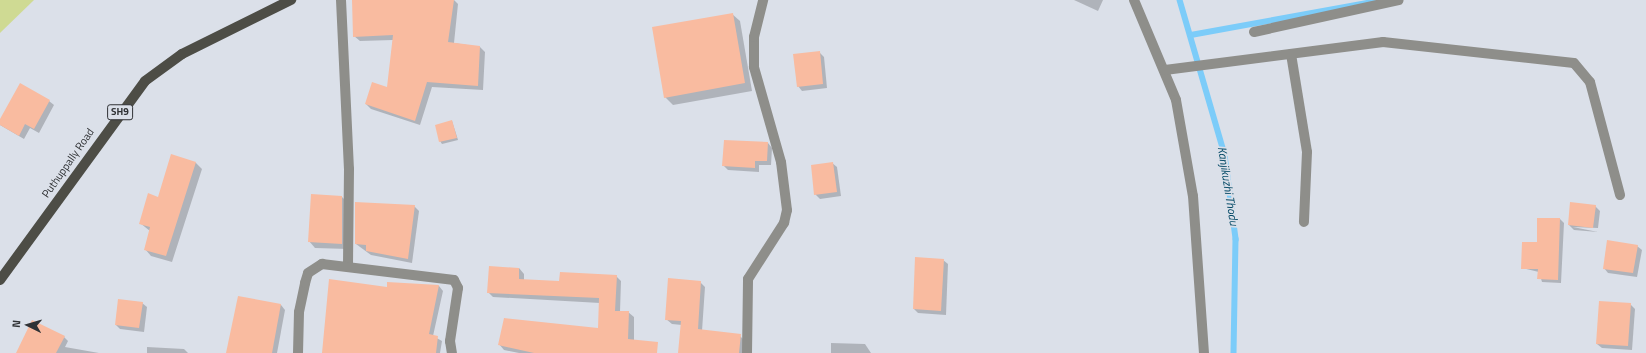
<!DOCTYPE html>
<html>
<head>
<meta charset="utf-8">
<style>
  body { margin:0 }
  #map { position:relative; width:1646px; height:353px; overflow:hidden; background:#dbe0e9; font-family:"Titillium Web",sans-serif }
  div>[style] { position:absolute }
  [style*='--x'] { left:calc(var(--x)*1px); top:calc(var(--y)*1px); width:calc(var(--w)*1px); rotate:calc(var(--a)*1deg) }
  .green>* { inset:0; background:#cfda93 }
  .shadow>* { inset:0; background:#0003 }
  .stream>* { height:5.5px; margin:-2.75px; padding:0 2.75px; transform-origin:2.75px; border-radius:2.75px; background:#7cccf9 }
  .building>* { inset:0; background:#f9bba0 }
  .minor>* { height:10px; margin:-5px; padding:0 5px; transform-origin:5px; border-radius:5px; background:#8e8e8a }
  .major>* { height:10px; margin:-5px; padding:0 5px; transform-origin:5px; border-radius:5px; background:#4d4d46 }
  span { translate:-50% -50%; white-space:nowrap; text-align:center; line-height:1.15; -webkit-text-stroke:3.5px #dbe0e9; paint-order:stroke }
  .shield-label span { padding:1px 3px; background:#dbe0e9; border:1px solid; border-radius:3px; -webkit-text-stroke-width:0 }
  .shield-label { font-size:10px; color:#303235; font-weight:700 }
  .street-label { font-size:11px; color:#303235 }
  .water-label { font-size:12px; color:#024865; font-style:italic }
  .north { position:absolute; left:8px; top:305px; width:40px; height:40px; -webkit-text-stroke:3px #dbe0e9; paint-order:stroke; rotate:275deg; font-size:11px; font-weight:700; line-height:16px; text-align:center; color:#303235 }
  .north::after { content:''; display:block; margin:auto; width:14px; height:18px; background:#303235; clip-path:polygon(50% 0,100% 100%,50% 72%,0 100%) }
</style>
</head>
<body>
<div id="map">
  <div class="green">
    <i style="clip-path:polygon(0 0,34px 0,0 33px)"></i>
  </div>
  <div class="shadow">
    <i style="clip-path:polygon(353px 0,454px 0,458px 4px,454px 43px,480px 47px,485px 52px,483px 90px,432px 87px,420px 125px,371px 109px,366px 104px,388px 88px,393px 40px,360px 41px,354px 36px)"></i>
    <i style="clip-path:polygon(1074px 0,1103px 0,1098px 11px)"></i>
    <i style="clip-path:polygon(732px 14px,740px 21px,752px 91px,673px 105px,665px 97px)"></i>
    <i style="clip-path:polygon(819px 52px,824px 57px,827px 88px,802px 91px,798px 86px)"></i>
    <i style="clip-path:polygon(49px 101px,54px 105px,39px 133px,30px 128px,24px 139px,0 125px,0 121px)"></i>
    <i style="clip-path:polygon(452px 121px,458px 140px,442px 144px,440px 141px)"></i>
    <i style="clip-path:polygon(768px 143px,772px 148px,771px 165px,759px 165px,759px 172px,728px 170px,723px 165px)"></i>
    <i style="clip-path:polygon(172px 156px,196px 163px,202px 169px,172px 262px,151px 256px,145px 249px,150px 231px,140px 223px,159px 198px)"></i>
    <i style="clip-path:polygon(832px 163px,837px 167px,841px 196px,820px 199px,815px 194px)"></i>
    <i style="clip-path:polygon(342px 197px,348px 203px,348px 249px,315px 248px,309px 241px)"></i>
    <i style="clip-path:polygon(414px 206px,419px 211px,412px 263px,371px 255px,356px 244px)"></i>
    <i style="clip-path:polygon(1595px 206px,1600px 211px,1598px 228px,1573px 227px,1598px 232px,1574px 230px,1569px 225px)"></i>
    <i style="clip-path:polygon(1538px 219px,1560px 219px,1564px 223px,1561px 283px,1542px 282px,1539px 272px,1522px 268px,1538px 243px)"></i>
    <i style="clip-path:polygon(1637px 246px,1642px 250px,1637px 277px,1608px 273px,1604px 268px)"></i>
    <i style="clip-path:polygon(943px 260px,948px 264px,946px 315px,918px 313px,914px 309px)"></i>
    <i style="clip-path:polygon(519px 268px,524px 274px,524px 280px,560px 282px,616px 276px,621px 281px,620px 312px,628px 312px,634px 317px,634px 353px,519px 353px,504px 350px,499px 344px,599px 329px,600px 303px,493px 297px,488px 292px)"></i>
    <i style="clip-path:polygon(700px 282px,705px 287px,702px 331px,740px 336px,745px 341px,744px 353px,679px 353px,682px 325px,672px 324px,666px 319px)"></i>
    <i style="clip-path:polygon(388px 283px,439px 286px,443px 291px,433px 336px,442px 341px,440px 353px,322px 353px,388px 288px)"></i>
    <i style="clip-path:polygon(239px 297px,281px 305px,285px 310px,277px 353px,227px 353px)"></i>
    <i style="clip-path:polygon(142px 303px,147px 307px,144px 332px,120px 329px,116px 325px)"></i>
    <i style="clip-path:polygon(1630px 304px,1635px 309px,1632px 350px,1602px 348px,1597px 344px)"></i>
    <i style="clip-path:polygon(64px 337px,68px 341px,65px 347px,99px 353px,21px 353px)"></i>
    <i style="clip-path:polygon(831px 343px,865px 344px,871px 353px,831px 353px)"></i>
    <i style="clip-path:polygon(147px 347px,184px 349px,188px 353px,147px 353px)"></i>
  </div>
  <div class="stream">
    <i style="--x:1180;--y:0;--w:161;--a:73.8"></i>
    <i style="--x:1225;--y:155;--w:85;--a:82.5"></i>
    <i style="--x:1236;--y:239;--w:114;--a:91"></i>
    <i style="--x:1191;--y:35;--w:185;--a:-10.3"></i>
  </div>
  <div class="building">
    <i style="clip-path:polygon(352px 0,454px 0,448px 42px,480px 46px,478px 86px,427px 82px,415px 121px,365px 104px,372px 82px,387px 87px,393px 35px,353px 37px)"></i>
    <i style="clip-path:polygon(733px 13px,745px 83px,664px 98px,652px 27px)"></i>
    <i style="clip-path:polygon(820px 51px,823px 84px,797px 87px,793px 54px)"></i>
    <i style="clip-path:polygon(20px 83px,50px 100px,34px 129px,25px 124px,19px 136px,0 125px,0 119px)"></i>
    <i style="clip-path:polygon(452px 120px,457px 138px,439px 142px,435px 125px)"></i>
    <i style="clip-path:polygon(724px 140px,768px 142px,767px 161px,755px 161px,755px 168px,722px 166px)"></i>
    <i style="clip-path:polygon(171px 154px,196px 162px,166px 256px,144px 250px,150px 227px,139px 224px,148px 193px,158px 197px)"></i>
    <i style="clip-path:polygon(833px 162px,837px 192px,814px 195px,811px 165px)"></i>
    <i style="clip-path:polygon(311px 194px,342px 196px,342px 244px,308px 242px)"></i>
    <i style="clip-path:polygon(355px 202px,415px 205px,408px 259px,366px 251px,366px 245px,355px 244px)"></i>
    <i style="clip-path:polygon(1570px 202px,1596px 205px,1593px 228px,1568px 225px)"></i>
    <i style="clip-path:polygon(1537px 218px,1560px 218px,1558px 280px,1537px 279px,1538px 269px,1521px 269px,1522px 242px,1537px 242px)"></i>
    <i style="clip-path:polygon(1607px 240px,1638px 245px,1633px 273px,1603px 269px)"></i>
    <i style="clip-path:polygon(915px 257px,944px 259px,941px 311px,913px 309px)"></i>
    <i style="clip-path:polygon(489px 266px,519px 268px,519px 279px,559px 281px,560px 272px,617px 275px,615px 311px,629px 311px,628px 339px,658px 342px,657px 353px,534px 353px,498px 345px,504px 318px,598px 328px,599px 298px,487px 293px)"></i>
    <i style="clip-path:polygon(668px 278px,701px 281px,698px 329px,741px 334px,739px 353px,678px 353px,681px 321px,665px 320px)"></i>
    <i style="clip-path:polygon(329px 279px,387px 287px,387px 282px,439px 285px,429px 334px,438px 336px,436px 353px,322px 353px)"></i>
    <i style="clip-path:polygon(238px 296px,281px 304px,272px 353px,226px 353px)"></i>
    <i style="clip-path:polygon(118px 299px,143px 302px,139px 328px,115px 325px)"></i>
    <i style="clip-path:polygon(1599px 301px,1631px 303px,1628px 346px,1596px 344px)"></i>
    <i style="clip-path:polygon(32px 320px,65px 336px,56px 353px,16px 353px)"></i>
  </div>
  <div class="minor">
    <i style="--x:341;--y:0;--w:169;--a:87.3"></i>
    <i style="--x:349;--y:169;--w:96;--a:90.6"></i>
    <i style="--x:1134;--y:0;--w:108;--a:67.2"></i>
    <i style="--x:1176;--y:100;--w:97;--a:80"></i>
    <i style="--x:1193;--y:196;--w:157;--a:86"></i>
    <i style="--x:1254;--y:32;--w:148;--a:-12.4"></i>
    <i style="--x:1291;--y:54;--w:99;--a:80.7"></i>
    <i style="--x:1307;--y:152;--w:70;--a:92.5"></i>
    <i style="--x:1165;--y:70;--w:220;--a:-7.3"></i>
    <i style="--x:1383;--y:42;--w:192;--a:6.3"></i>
    <i style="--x:1574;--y:63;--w:25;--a:50"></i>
    <i style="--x:1590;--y:82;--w:117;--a:75.1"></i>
    <i style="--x:298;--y:353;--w:41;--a:-88.6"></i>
    <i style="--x:299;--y:312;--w:30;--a:-78"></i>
    <i style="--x:305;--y:283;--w:10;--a:-73"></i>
    <i style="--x:308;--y:273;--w:17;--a:-33"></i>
    <i style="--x:322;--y:264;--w:133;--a:6.9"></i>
    <i style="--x:454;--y:280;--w:9;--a:63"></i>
    <i style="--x:458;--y:288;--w:54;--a:98.6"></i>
    <i style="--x:450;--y:341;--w:12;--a:81"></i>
    <i style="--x:747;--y:353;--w:74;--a:-89.2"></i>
    <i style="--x:748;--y:279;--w:67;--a:-57.3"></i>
    <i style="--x:784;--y:223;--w:13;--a:-77"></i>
    <i style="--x:787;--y:210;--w:48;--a:-97.1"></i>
    <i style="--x:781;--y:162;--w:99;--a:-105.9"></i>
    <i style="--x:754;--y:67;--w:30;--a:-90"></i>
    <i style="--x:754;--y:37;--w:38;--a:-76"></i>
  </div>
  <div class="major">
    <i style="--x:0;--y:280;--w:246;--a:-53.9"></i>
    <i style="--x:145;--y:81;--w:46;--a:-36.1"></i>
    <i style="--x:182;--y:54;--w:122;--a:-26.4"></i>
  </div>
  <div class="shield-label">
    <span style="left:120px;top:112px">SH9</span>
  </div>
  <div class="street-label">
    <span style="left:68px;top:163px;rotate:-55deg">Puthuppally Road</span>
  </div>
  <div class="water-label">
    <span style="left:1228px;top:186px;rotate:81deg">Kanjikuzhi Thodu</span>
  </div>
  <div class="north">N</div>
</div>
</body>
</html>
